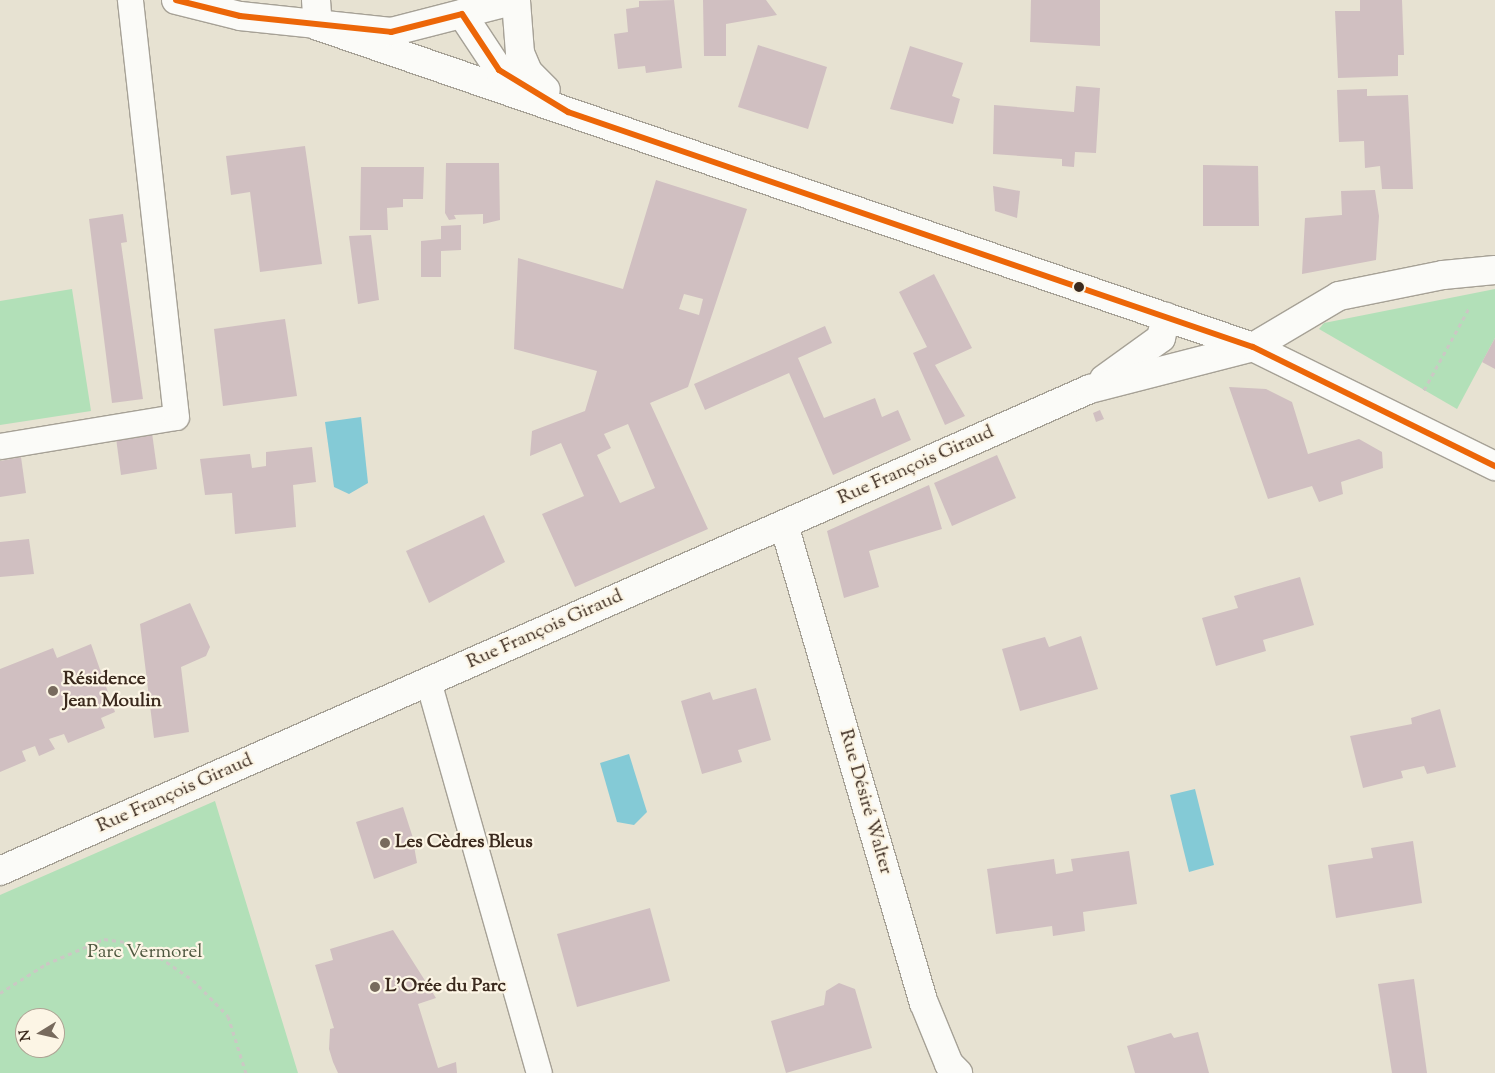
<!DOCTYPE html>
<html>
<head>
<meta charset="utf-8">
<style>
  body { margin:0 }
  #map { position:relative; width:1495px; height:1073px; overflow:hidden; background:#e7e2d2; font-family:"Sorts Mill Goudy",serif }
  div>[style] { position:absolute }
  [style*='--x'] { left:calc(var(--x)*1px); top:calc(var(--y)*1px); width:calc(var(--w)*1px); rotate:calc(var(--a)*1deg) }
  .green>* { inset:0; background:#b2e0b8 }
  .water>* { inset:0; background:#84cad6 }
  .building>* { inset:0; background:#d0bfc1 }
  .path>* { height:3px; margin-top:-1.5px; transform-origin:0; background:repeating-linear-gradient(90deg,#cbc8c4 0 4px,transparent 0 8px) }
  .roads { filter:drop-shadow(1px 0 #a6a196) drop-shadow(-1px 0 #a6a196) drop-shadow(0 1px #a6a196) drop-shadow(0 -1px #a6a196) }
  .service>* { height:25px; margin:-12.5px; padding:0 12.5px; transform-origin:12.5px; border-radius:12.5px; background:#fbfbf8 }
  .minor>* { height:28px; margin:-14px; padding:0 14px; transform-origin:14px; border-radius:14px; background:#fbfbf8 }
  .primary>* { height:28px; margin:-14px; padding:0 14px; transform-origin:14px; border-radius:14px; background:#fbfbf8 }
  .bus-1>* { height:6px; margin:-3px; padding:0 3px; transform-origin:3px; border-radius:3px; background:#ec6608 }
  .dots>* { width:14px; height:14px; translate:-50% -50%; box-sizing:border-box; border:2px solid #fcf5e5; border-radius:50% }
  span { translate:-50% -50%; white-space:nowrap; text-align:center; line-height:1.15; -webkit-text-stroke:4.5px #fcf5e5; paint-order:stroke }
  .street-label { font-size:19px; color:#3b2a1e }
  .poi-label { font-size:19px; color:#3b2a1e; font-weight:700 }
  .left { translate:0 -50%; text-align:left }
  .park-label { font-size:19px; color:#4e573f }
  .north { position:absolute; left:15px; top:1008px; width:50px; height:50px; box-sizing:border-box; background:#fcf5e5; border:1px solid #afa495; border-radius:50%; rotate:261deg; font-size:14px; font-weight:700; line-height:20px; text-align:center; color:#3b2a1e }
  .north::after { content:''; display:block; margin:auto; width:18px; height:22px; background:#776a5d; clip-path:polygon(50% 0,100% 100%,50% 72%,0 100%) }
</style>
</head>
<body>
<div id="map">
  <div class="green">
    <i style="clip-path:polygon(72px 289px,91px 411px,0 425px,0 301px)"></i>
    <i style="clip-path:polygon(1495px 289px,1495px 338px,1457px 409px,1319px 329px,1324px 323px)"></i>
    <i style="clip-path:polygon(evenodd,215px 801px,298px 1073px,0 1073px,0 895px,215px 801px,25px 1018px,55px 1018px,55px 1048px,25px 1048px,25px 1018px)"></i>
  </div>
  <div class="water">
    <i style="clip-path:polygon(361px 417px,368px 483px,349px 494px,334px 487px,325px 422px)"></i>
    <i style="clip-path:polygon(629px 754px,647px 812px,634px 825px,617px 822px,600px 763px)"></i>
    <i style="clip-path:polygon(1195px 789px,1214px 865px,1189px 872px,1170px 795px)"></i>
  </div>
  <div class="building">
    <i style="clip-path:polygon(674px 0,682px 68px,646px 73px,645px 66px,618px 69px,614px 34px,628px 32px,626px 9px,639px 7px,639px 1px)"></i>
    <i style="clip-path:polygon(703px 0,766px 0,777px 15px,726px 24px,726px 56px,704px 56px)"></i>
    <i style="clip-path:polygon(1031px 0,1100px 0,1100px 46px,1030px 42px)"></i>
    <i style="clip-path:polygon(1360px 0,1402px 0,1404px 55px,1398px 55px,1398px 76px,1338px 78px,1335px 11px,1360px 11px)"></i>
    <i style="clip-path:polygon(758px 45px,827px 67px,808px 129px,738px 107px)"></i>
    <i style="clip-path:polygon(910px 46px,963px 63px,952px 96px,960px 99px,953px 124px,890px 109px)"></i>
    <i style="clip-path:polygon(1076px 86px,1100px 88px,1096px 153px,1075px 152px,1074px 167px,1062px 166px,1062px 159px,993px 154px,994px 105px,1074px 112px)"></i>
    <i style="clip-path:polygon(1367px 89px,1367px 96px,1408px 95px,1413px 189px,1382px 189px,1380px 166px,1365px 168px,1364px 141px,1339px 142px,1337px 90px)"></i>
    <i style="clip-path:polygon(305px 146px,322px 264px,260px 272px,250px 192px,231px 195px,226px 156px)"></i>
    <i style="clip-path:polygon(446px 163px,499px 163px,500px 220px,483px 224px,483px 214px,454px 215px,456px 219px,449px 220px,445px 213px)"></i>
    <i style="clip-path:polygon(1203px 165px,1258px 166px,1259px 226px,1203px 226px)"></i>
    <i style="clip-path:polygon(361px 167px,424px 167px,423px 199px,403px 199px,403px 207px,387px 208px,388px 230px,360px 230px)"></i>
    <i style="clip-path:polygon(evenodd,656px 180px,747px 209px,688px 387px,650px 403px,708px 529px,575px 587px,542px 514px,584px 496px,561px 443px,530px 456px,532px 431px,585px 411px,597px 371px,514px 349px,518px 258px,623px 289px,656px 180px,684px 294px,703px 299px,699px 315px,679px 309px,684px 294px,656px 180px,628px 424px,655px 488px,620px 503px,597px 455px,611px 448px,604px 434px,628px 424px)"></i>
    <i style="clip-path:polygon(993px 186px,1020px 191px,1017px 218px,995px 211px)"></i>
    <i style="clip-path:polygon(1375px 190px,1379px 216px,1376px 260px,1302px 274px,1305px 218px,1342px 215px,1341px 191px)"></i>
    <i style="clip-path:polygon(123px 214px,127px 242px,121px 243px,143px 399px,112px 403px,89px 219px)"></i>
    <i style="clip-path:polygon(461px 225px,461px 250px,441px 251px,441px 277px,421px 277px,421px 241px,441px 239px,441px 226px)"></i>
    <i style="clip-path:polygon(371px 235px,379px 300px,358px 304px,349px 236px)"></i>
    <i style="clip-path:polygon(934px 274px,972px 348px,935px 365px,965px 416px,945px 425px,913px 353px,927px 347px,899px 292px)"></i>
    <i style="clip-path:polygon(285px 319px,297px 396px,223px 406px,214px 329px)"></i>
    <i style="clip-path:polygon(825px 326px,832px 343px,798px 358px,824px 418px,875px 398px,882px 417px,898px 410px,911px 440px,833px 475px,789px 373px,705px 410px,694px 384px)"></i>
    <i style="clip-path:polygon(1495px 338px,1495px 369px,1482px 362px)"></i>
    <i style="clip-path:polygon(1229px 387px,1266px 389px,1292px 402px,1308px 454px,1359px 439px,1382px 452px,1383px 468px,1341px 482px,1343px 494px,1319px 502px,1312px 486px,1268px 499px)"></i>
    <i style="clip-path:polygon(1100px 410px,1104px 419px,1096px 422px,1093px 413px)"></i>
    <i style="clip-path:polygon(152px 433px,157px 469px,121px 475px,116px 438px)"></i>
    <i style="clip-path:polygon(312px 447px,316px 482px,293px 485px,296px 527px,235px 534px,232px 493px,205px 495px,200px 459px,250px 454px,252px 468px,266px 466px,266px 452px)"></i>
    <i style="clip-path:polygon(997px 455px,1016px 498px,952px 526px,934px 483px)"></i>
    <i style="clip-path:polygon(21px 457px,26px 493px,0 497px,0 461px)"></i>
    <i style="clip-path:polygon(929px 485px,942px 529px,869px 551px,879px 587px,844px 598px,827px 531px)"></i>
    <i style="clip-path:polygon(484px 515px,505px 562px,429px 603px,406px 551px)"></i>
    <i style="clip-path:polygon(29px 539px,34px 574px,0 577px,0 542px)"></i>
    <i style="clip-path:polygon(1300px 577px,1314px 625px,1263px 640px,1266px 651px,1216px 666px,1202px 618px,1238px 608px,1234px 596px)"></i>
    <i style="clip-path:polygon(190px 603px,210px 647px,206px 656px,181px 667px,189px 732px,154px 738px,140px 624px)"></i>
    <i style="clip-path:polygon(1081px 636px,1098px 689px,1020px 711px,1002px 649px,1045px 637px,1049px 647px)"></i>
    <i style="clip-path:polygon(91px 644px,115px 712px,101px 718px,105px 728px,68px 743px,64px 734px,49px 739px,55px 749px,39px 756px,35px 746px,22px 751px,26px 761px,0 772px,0 669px,53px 648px,57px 658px)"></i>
    <i style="clip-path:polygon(756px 688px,771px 740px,738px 750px,742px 762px,702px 774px,681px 701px,710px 692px,713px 700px)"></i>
    <i style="clip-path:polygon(1440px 709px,1456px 767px,1427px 774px,1424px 766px,1401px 771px,1403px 778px,1363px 788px,1350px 736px,1412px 724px,1411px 718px)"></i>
    <i style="clip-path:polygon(403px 807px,413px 838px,406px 841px,407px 846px,414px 846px,417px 863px,374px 879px,356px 822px)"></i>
    <i style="clip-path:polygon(1413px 841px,1422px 903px,1336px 918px,1328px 865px,1373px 858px,1371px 848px)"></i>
    <i style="clip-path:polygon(1129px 851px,1137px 904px,1083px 912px,1085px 931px,1053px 936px,1052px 926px,996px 934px,987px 869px,1054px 859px,1056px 874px,1073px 871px,1071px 859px)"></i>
    <i style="clip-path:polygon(650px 908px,670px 981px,577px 1007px,557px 934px)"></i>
    <i style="clip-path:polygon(393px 930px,436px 998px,418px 1004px,438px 1068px,456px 1062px,457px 1073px,338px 1073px,333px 1062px,329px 1049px,330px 1029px,334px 1028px,315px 965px,333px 960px,330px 949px)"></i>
    <i style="clip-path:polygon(1414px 979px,1427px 1073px,1392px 1073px,1378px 984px)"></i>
    <i style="clip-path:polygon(839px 983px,855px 989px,872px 1048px,786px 1073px,771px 1021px,824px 1005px,826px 991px)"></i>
    <i style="clip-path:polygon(1198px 1032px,1209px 1073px,1135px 1073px,1127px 1046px,1171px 1033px,1174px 1038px)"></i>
  </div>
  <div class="path">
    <i style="--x:1424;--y:390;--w:94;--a:-61.2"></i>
    <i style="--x:0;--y:993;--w:54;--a:-32.2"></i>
    <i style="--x:46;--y:964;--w:63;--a:-23.3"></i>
    <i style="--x:104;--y:939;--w:36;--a:8"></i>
    <i style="--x:140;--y:944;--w:64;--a:34.2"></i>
    <i style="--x:193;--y:980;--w:50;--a:45.8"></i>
    <i style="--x:228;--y:1016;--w:60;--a:72.5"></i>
  </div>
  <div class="roads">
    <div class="service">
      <i style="--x:0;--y:446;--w:178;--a:-9.4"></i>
      <i style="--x:176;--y:417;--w:420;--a:-96.3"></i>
      <i style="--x:428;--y:681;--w:407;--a:74.2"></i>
    </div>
    <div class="minor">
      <i style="--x:316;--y:0;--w:26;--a:86"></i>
      <i style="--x:318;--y:26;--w:989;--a:18.95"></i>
      <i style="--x:1253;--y:347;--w:270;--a:26.2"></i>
      <i style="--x:516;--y:1;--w:52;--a:85.6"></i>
      <i style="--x:520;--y:53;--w:21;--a:67"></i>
      <i style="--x:528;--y:72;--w:25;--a:45"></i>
      <i style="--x:462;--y:14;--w:67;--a:56.5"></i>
      <i style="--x:499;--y:70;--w:35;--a:31"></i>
      <i style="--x:1104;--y:379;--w:70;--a:-35.7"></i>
      <i style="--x:1161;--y:338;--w:22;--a:-77"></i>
      <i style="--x:784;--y:525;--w:498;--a:73.7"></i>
      <i style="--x:924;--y:1003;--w:66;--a:67.7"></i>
      <i style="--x:949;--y:1064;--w:13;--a:45"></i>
      <i style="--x:0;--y:871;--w:1192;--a:-23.86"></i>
      <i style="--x:1090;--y:389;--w:168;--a:-14.4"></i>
      <i style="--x:1253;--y:347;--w:100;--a:-30.7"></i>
      <i style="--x:1339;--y:296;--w:106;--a:-11.4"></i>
      <i style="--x:1443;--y:275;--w:52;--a:-5.5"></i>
    </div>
    <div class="primary">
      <i style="--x:176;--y:0;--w:66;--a:14"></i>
      <i style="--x:240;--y:16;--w:152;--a:6"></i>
      <i style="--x:391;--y:32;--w:129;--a:-14.4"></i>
    </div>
  </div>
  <div class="bus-1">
    <i style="--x:176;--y:0;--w:66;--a:14"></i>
    <i style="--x:240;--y:16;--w:152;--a:6"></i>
    <i style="--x:391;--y:32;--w:73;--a:-14.2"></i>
    <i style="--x:462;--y:14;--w:67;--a:56.5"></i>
    <i style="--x:499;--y:70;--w:81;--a:31.3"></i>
    <i style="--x:568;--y:112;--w:724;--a:18.94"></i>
    <i style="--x:1253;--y:347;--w:270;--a:26.2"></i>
  </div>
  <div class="dots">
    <i style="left:1079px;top:287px;background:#3b2a1e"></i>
    <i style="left:53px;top:691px;background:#776a5d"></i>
    <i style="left:385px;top:843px;background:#776a5d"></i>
    <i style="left:375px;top:987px;background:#776a5d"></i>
  </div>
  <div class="street-label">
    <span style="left:916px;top:466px;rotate:-24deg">Rue François Giraud</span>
    <span style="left:545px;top:630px;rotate:-24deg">Rue François Giraud</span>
    <span style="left:175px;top:794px;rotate:-24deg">Rue François Giraud</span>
    <span style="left:865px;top:802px;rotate:74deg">Rue Désiré Walter</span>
  </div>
  <div class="poi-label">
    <span class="left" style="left:63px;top:691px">Résidence<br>Jean Moulin</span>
    <span class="left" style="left:395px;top:843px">Les Cèdres Bleus</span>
    <span class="left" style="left:385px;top:987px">L'Orée du Parc</span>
  </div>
  <div class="park-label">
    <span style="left:145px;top:953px">Parc Vermorel</span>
  </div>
  <div class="north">N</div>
</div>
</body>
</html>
